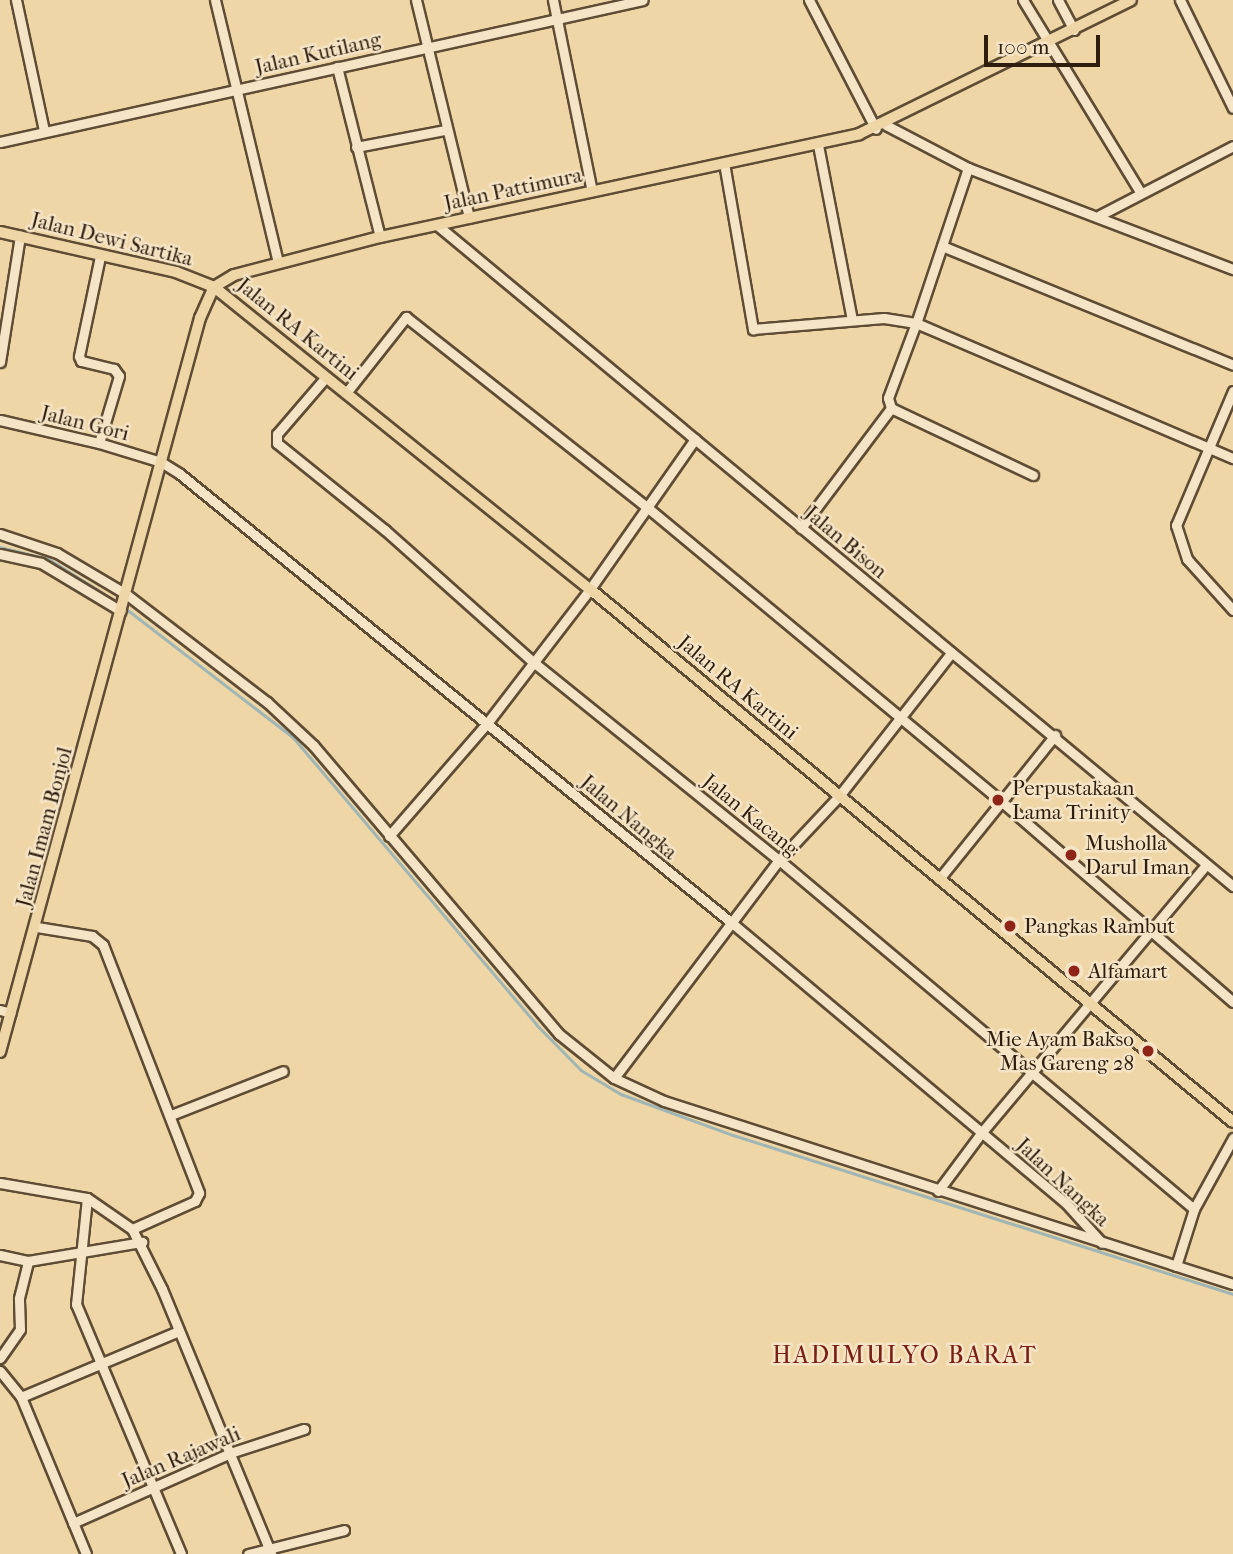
<!DOCTYPE html>
<html>
<head>
<meta charset="utf-8">
<style>
  body { margin:0 }
  #map { position:relative; width:1233px; height:1554px; overflow:hidden; background:#efd6a7; font-family:"IM FELL French Canon",serif }
  div>[style] { position:absolute }
  [style*='--x'] { left:calc(var(--x)*1px); top:calc(var(--y)*1px); width:calc(var(--w)*1px); rotate:calc(var(--a)*1deg) }
  .stream>* { height:2.5px; margin:-1.25px; padding:0 1.25px; transform-origin:1.25px; border-radius:1.25px; background:#a0b6b4 }
  .roads { filter:drop-shadow(2px 0 #5f4c34) drop-shadow(-2px 0 #5f4c34) drop-shadow(0 2px #5f4c34) drop-shadow(0 -2px #5f4c34) }
  .minor>* { height:9px; margin:-4.5px; padding:0 4.5px; transform-origin:4.5px; border-radius:4.5px; background:#f5e4c6 }
  .major>* { height:10px; margin:-5px; padding:0 5px; transform-origin:5px; border-radius:5px; background:#efd6a7 }
  .dots>* { width:19px; height:19px; translate:-50% -50%; box-sizing:border-box; border:4px solid #f5e4c6; border-radius:50% }
  span { translate:-50% -50%; white-space:nowrap; text-align:center; line-height:1.15; -webkit-text-stroke:5px #f5e4c6; paint-order:stroke }
  .street-label { font-size:21px; color:#2f1e0d }
  .poi-label { font-size:21px; color:#2f1e0d }
  .left { translate:0 -50%; text-align:left }
  .right { translate:-100% -50%; text-align:right }
  .quarter-label { font-size:24px; color:#7a1f14; letter-spacing:2px }
  .scale { position:absolute; left:984px; top:35px; width:116px; height:32px; box-sizing:border-box; border:4px solid #2f1e0d; border-top:0; padding-left:9px; font-size:21px; line-height:24px; white-space:nowrap; color:#2f1e0d; -webkit-text-stroke:5px #f5e4c6; paint-order:stroke }
</style>
</head>
<body>
<div id="map">
  <div class="stream">
    <i style="--x:0;--y:547;--w:50;--a:13.8"></i>
    <i style="--x:49;--y:559;--w:83;--a:32.2"></i>
    <i style="--x:124;--y:607;--w:213;--a:37.6"></i>
    <i style="--x:293;--y:737;--w:377;--a:49.7"></i>
    <i style="--x:537;--y:1025;--w:63;--a:45.6"></i>
    <i style="--x:581;--y:1070;--w:47;--a:31"></i>
    <i style="--x:621;--y:1094;--w:119;--a:20.1"></i>
    <i style="--x:733;--y:1135;--w:525;--a:17.64"></i>
  </div>
  <div class="roads">
    <div class="minor">
      <i style="--x:16;--y:0;--w:134;--a:77.9"></i>
      <i style="--x:215;--y:0;--w:270;--a:76.5"></i>
      <i style="--x:416;--y:0;--w:224;--a:76.3"></i>
      <i style="--x:553;--y:0;--w:195;--a:78.5"></i>
      <i style="--x:809;--y:0;--w:145;--a:62.6"></i>
      <i style="--x:1023;--y:0;--w:225;--a:58.6"></i>
      <i style="--x:1058;--y:0;--w:34;--a:62"></i>
      <i style="--x:1180;--y:0;--w:120;--a:63.9"></i>
      <i style="--x:337;--y:67;--w:175;--a:75.8"></i>
      <i style="--x:886;--y:125;--w:93;--a:27.7"></i>
      <i style="--x:968;--y:168;--w:284;--a:20.9"></i>
      <i style="--x:0;--y:142;--w:658;--a:-12.45"></i>
      <i style="--x:818;--y:145;--w:178;--a:79"></i>
      <i style="--x:356;--y:147;--w:91;--a:-10.8"></i>
      <i style="--x:724;--y:163;--w:169;--a:80.1"></i>
      <i style="--x:753;--y:329;--w:131;--a:-4.8"></i>
      <i style="--x:884;--y:318;--w:32;--a:9"></i>
      <i style="--x:916;--y:323;--w:80;--a:110.5"></i>
      <i style="--x:888;--y:398;--w:10;--a:73"></i>
      <i style="--x:891;--y:408;--w:157;--a:25.3"></i>
      <i style="--x:968;--y:168;--w:163;--a:108.5"></i>
      <i style="--x:916;--y:323;--w:345;--a:23.1"></i>
      <i style="--x:1100;--y:215;--w:150;--a:-27.4"></i>
      <i style="--x:437;--y:225;--w:1035;--a:39.71"></i>
      <i style="--x:942;--y:246;--w:314;--a:22.2"></i>
      <i style="--x:0;--y:362;--w:128;--a:-81"></i>
      <i style="--x:326;--y:377;--w:75;--a:130.7"></i>
      <i style="--x:277;--y:434;--w:9;--a:90"></i>
      <i style="--x:277;--y:443;--w:139;--a:38.9"></i>
      <i style="--x:385;--y:530;--w:197;--a:41.7"></i>
      <i style="--x:532;--y:661;--w:317;--a:38.9"></i>
      <i style="--x:779;--y:860;--w:542;--a:40.06"></i>
      <i style="--x:1233;--y:391;--w:146;--a:113"></i>
      <i style="--x:1176;--y:525;--w:36;--a:72"></i>
      <i style="--x:1187;--y:559;--w:69;--a:48"></i>
      <i style="--x:346;--y:393;--w:97;--a:-51.7"></i>
      <i style="--x:406;--y:317;--w:308;--a:38.3"></i>
      <i style="--x:648;--y:508;--w:459;--a:39.7"></i>
      <i style="--x:1001;--y:801;--w:307;--a:40.9"></i>
      <i style="--x:0;--y:420;--w:102;--a:13.1"></i>
      <i style="--x:99;--y:443;--w:65;--a:17"></i>
      <i style="--x:161;--y:462;--w:22;--a:32"></i>
      <i style="--x:180;--y:474;--w:712;--a:39.13"></i>
      <i style="--x:732;--y:923;--w:434;--a:40"></i>
      <i style="--x:1065;--y:1202;--w:55;--a:47.9"></i>
      <i style="--x:99;--y:443;--w:70;--a:-73.4"></i>
      <i style="--x:119;--y:376;--w:9;--a:-126"></i>
      <i style="--x:114;--y:369;--w:34;--a:-166"></i>
      <i style="--x:81;--y:361;--w:5;--a:-112"></i>
      <i style="--x:79;--y:356;--w:102;--a:-78.1"></i>
      <i style="--x:801;--y:528;--w:150;--a:-53.1"></i>
      <i style="--x:0;--y:534;--w:60;--a:18.4"></i>
      <i style="--x:57;--y:553;--w:80;--a:30.7"></i>
      <i style="--x:126;--y:594;--w:178;--a:37.5"></i>
      <i style="--x:267;--y:702;--w:63;--a:43.1"></i>
      <i style="--x:313;--y:745;--w:380;--a:49.6"></i>
      <i style="--x:559;--y:1034;--w:70;--a:38.7"></i>
      <i style="--x:614;--y:1078;--w:55;--a:24.7"></i>
      <i style="--x:664;--y:1101;--w:598;--a:17.83"></i>
      <i style="--x:0;--y:554;--w:42;--a:12.4"></i>
      <i style="--x:41;--y:563;--w:93;--a:31"></i>
      <i style="--x:389;--y:836;--w:151;--a:-49"></i>
      <i style="--x:488;--y:722;--w:168;--a:-52.5"></i>
      <i style="--x:590;--y:589;--w:183;--a:-55"></i>
      <i style="--x:939;--y:879;--w:185;--a:-51.1"></i>
      <i style="--x:37;--y:927;--w:56;--a:9.3"></i>
      <i style="--x:92;--y:936;--w:14;--a:39"></i>
      <i style="--x:103;--y:945;--w:266;--a:68.8"></i>
      <i style="--x:199;--y:1193;--w:9;--a:117"></i>
      <i style="--x:195;--y:1201;--w:69;--a:156"></i>
      <i style="--x:0;--y:1010;--w:11;--a:15"></i>
      <i style="--x:614;--y:1078;--w:273;--a:-52.9"></i>
      <i style="--x:779;--y:860;--w:88;--a:-46.8"></i>
      <i style="--x:839;--y:796;--w:182;--a:-51.9"></i>
      <i style="--x:171;--y:1115;--w:120;--a:-21.4"></i>
      <i style="--x:0;--y:1183;--w:88;--a:9.8"></i>
      <i style="--x:87;--y:1198;--w:55;--a:34.6"></i>
      <i style="--x:132;--y:1229;--w:67;--a:63.4"></i>
      <i style="--x:162;--y:1289;--w:287;--a:67.6"></i>
      <i style="--x:938;--y:1191;--w:74;--a:-53.3"></i>
      <i style="--x:982;--y:1132;--w:349;--a:-50"></i>
      <i style="--x:87;--y:1198;--w:107;--a:95.9"></i>
      <i style="--x:76;--y:1304;--w:271;--a:67.2"></i>
      <i style="--x:0;--y:1255;--w:29;--a:12"></i>
      <i style="--x:28;--y:1261;--w:116;--a:-9.5"></i>
      <i style="--x:1176;--y:1266;--w:60;--a:-72.5"></i>
      <i style="--x:1194;--y:1209;--w:81;--a:-61.2"></i>
      <i style="--x:0;--y:1358;--w:35;--a:-55"></i>
      <i style="--x:20;--y:1329;--w:31;--a:-92"></i>
      <i style="--x:19;--y:1298;--w:38;--a:-76"></i>
      <i style="--x:0;--y:1371;--w:33;--a:51"></i>
      <i style="--x:21;--y:1397;--w:170;--a:67.5"></i>
      <i style="--x:21;--y:1397;--w:171;--a:-22.7"></i>
      <i style="--x:73;--y:1523;--w:172;--a:-24"></i>
      <i style="--x:230;--y:1453;--w:78;--a:-18"></i>
      <i style="--x:248;--y:1554;--w:99;--a:-14"></i>
    </div>
    <div class="major">
      <i style="--x:0;--y:232;--w:180;--a:12.8"></i>
      <i style="--x:176;--y:272;--w:41;--a:21.5"></i>
      <i style="--x:214;--y:287;--w:482;--a:38.8"></i>
      <i style="--x:590;--y:589;--w:835;--a:39.66"></i>
      <i style="--x:0;--y:1052;--w:761;--a:-74.76"></i>
      <i style="--x:200;--y:318;--w:34;--a:-66"></i>
      <i style="--x:214;--y:287;--w:23;--a:-31"></i>
      <i style="--x:234;--y:275;--w:151;--a:-14.6"></i>
      <i style="--x:380;--y:237;--w:490;--a:-12.1"></i>
      <i style="--x:859;--y:134;--w:303;--a:-26.2"></i>
    </div>
  </div>
  <div class="dots">
    <i style="left:998px;top:800px;background:#8f2418"></i>
    <i style="left:1071px;top:855px;background:#8f2418"></i>
    <i style="left:1010px;top:926px;background:#8f2418"></i>
    <i style="left:1074px;top:971px;background:#8f2418"></i>
    <i style="left:1148px;top:1051px;background:#8f2418"></i>
  </div>
  <div class="street-label">
    <span style="left:318px;top:53px;rotate:-13deg">Jalan Kutilang</span>
    <span style="left:513px;top:189px;rotate:-12deg">Jalan Pattimura</span>
    <span style="left:112px;top:239px;rotate:14deg">Jalan Dewi Sartika</span>
    <span style="left:298px;top:329px;rotate:39deg">Jalan RA Kartini</span>
    <span style="left:85px;top:423px;rotate:14deg">Jalan Gori</span>
    <span style="left:846px;top:542px;rotate:40deg">Jalan Bison</span>
    <span style="left:738px;top:687px;rotate:40deg">Jalan RA Kartini</span>
    <span style="left:751px;top:815px;rotate:39deg">Jalan Kacang</span>
    <span style="left:629px;top:817px;rotate:40deg">Jalan Nangka</span>
    <span style="left:44px;top:827px;rotate:-75deg">Jalan Imam Bonjol</span>
    <span style="left:1063px;top:1182px;rotate:43deg">Jalan Nangka</span>
    <span style="left:181px;top:1457px;rotate:-23deg">Jalan Rajawali</span>
  </div>
  <div class="poi-label">
    <span class="left" style="left:1012px;top:800px">Perpustakaan<br>Lama Trinity</span>
    <span class="left" style="left:1085px;top:855px">Musholla<br>Darul Iman</span>
    <span class="left" style="left:1024px;top:926px">Pangkas Rambut</span>
    <span class="left" style="left:1088px;top:971px">Alfamart</span>
    <span class="right" style="left:1134px;top:1051px">Mie Ayam Bakso<br>Mas Gareng 28</span>
  </div>
  <div class="quarter-label">
    <span style="left:905px;top:1356px">HADIMULYO BARAT</span>
  </div>
  <div class="scale">100 m</div>
</div>
</body>
</html>
